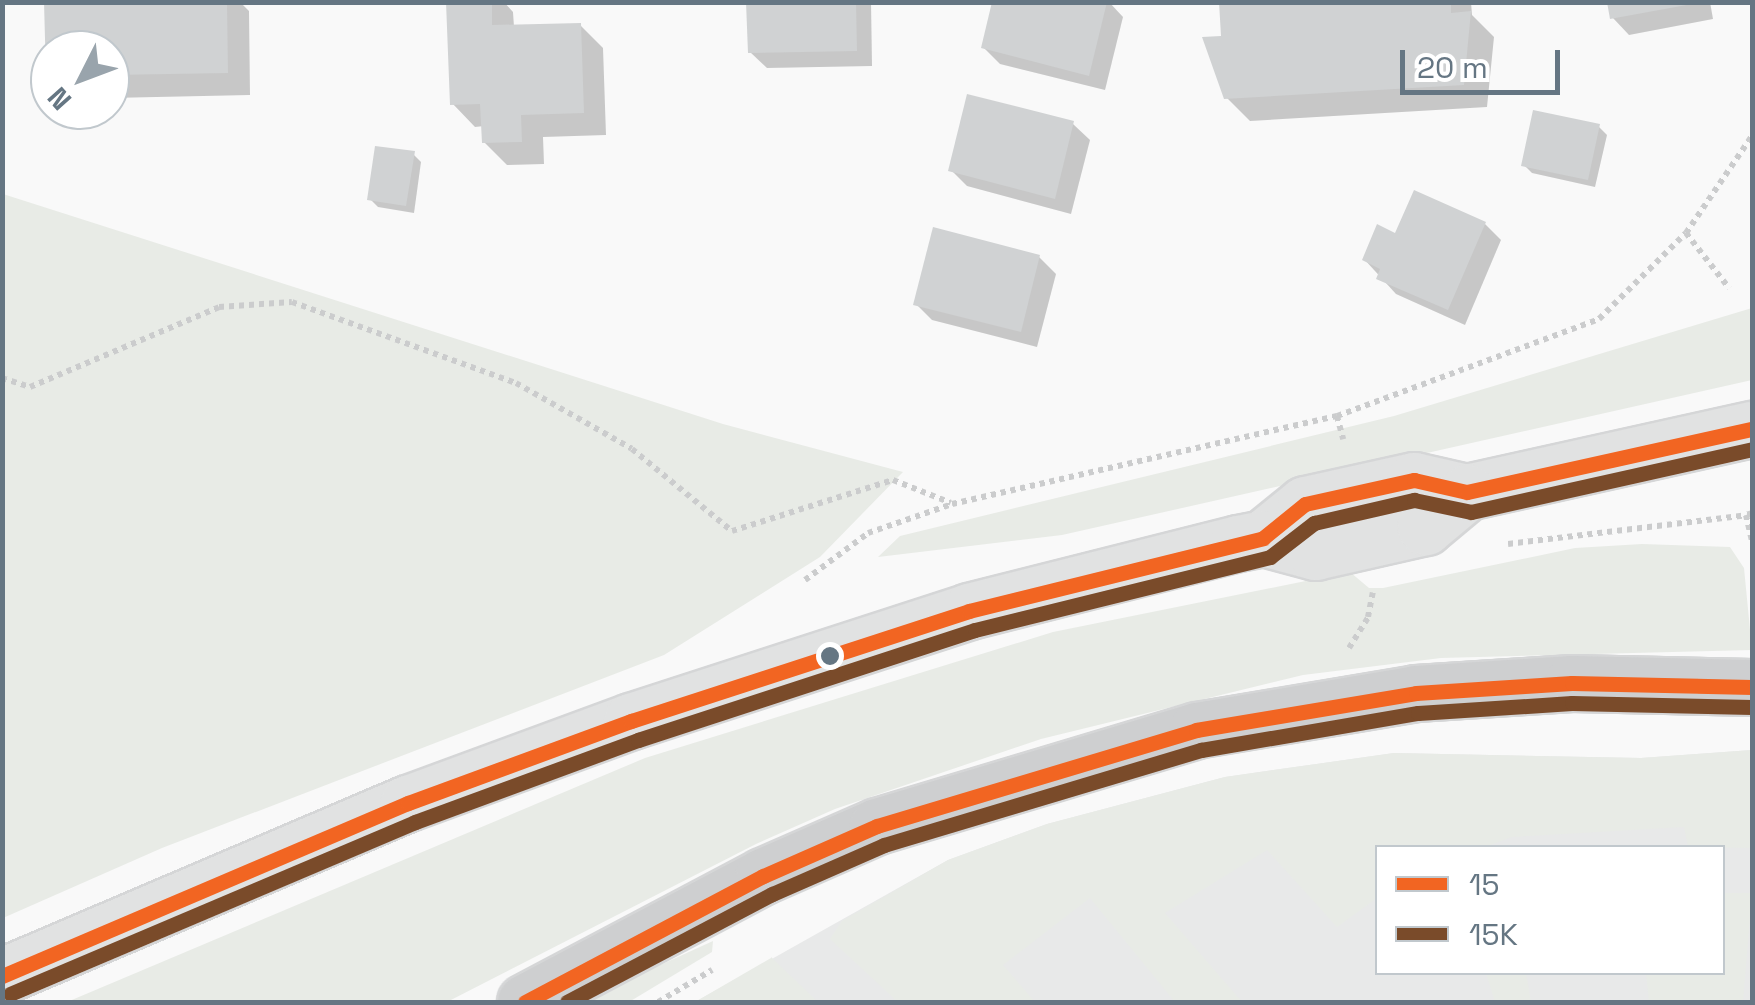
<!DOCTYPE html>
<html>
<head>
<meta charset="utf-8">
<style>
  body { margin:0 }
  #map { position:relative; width:1755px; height:1005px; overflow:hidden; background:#f9f9f9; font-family:"Space Grotesk",sans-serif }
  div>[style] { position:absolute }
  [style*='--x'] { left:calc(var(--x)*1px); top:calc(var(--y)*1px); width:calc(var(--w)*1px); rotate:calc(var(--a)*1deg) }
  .built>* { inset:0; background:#e8e9e9 }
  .green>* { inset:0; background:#e8ebe6 }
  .shadow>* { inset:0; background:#0003 }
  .building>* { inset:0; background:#d0d2d3 }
  .path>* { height:6px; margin-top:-3px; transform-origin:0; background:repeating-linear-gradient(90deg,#cbcccd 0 5px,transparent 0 10px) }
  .roads { filter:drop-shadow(2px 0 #d5d6d7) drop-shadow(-2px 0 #d5d6d7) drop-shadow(0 2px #d5d6d7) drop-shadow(0 -2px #d5d6d7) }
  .street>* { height:55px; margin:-27.5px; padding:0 27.5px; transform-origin:27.5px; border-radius:27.5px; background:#cecfd0 }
  .secondary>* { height:55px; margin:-27.5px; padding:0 27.5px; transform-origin:27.5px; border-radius:27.5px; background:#e1e2e2 }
  .bus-1>* { height:15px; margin:-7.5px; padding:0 7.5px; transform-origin:7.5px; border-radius:7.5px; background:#f26522 }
  .bus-2>* { height:15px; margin:-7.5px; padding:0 7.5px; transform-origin:7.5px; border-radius:7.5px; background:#7a4b2a }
  .dots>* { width:28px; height:28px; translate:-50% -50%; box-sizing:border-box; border:5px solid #fff; border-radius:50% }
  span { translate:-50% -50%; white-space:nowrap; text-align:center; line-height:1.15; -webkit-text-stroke:10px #fff; paint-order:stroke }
  .frame { position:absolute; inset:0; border:5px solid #657683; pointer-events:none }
  .legend { position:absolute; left:1375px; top:845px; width:350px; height:130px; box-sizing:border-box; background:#fff; border:2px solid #c1c8cd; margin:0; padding:12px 18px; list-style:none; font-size:30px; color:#657683 }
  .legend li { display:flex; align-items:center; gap:20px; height:50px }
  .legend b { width:50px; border:2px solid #c1c8cd }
  .north { position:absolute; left:30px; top:30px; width:100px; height:100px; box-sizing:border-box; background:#fff; border:2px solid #c1c8cd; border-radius:50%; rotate:228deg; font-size:28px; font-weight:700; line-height:40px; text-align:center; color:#657683 }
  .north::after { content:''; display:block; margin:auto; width:35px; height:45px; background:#99a4ac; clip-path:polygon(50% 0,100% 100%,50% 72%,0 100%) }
  .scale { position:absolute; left:1400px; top:50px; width:160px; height:45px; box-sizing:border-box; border:5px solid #657683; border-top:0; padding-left:12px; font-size:30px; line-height:35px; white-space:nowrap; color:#657683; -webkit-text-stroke:8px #fff; paint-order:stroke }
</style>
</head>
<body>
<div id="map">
  <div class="built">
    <i style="clip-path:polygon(evenodd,1752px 750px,1752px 1002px,695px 1002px,948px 860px,1047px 824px,1225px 777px,1394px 753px,1641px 758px,1752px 750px,1378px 848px,1722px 848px,1722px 972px,1378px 972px,1378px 848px)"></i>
  </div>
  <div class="green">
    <i style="clip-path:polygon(3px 194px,723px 424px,903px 472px,820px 557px,664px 655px,162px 848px,3px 918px)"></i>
    <i style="clip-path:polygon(1752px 308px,1752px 380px,1062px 535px,878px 557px,900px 536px,1394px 416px)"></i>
    <i style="clip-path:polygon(1642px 544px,1730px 547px,1744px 568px,1752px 650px,1441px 658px,1303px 675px,1041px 739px,835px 809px,756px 844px,447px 1002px,67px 1002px,645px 758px,1053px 632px,1350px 572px,1369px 588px,1383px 588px,1575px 548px)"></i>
    <i style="clip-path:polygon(1752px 750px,1752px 848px,1688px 847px,1684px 827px,1512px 837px,1485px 847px,1378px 848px,1377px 898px,1337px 927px,1267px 850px,1165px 913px,1242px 1002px,1175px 1002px,1090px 898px,1003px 965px,1035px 1002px,898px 1002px,830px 939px,842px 921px,948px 860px,1047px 824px,1225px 777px,1394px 753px,1641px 758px)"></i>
    <i style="clip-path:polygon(1723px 893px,1752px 893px,1743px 1002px,1649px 1002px,1646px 973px,1722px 972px)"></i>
    <i style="clip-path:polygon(713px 941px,712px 952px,629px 1002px,579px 1002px)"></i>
    <i style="clip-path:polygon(771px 957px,818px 1002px,695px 1002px,771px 958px)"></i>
    <i style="clip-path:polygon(1486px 973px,1526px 973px,1531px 1002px,1495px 1002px)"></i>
  </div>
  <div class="shadow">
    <i style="clip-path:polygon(47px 2px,240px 2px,249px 11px,250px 95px,110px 98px,110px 50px,50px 50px,50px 77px)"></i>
    <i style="clip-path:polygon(448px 2px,504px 2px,513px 12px,514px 27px,580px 25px,603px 48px,606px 135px,543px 137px,544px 164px,507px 165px,484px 142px,484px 126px,475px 127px,452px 103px)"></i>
    <i style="clip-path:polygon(749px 2px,871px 2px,872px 66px,767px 68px,750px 52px)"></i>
    <i style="clip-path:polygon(995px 2px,1109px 2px,1123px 17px,1105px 90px,1000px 64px,983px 47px)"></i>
    <i style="clip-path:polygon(1221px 2px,1471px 2px,1472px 15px,1494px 37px,1487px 107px,1250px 121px,1227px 98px)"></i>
    <i style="clip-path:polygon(1610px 2px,1710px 2px,1713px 19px,1629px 35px,1613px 18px)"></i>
    <i style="clip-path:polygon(1073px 124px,1090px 140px,1071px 214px,967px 186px,951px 170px)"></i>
    <i style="clip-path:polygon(1599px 127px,1607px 135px,1595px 187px,1532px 173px,1524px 165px)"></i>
    <i style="clip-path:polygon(413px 154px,421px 162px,414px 213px,378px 207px,370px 199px)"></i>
    <i style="clip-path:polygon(1485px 224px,1501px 240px,1465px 325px,1396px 294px,1364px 259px,1396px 236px)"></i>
    <i style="clip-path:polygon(1039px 257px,1056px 274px,1037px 347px,932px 320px,916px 304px)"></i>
  </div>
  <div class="building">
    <i style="clip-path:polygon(44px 2px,227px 2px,228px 73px,110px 75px,110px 50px,50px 50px,46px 76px)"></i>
    <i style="clip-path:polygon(446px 2px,492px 2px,492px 25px,581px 23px,584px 113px,521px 115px,522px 142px,482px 143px,480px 104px,450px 105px)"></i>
    <i style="clip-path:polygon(746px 2px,856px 2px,857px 51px,748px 53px)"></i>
    <i style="clip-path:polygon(992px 2px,1107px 2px,1089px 76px,981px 48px)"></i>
    <i style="clip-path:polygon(1219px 2px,1451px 2px,1451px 13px,1471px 11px,1464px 85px,1224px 99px,1202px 37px,1221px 36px)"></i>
    <i style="clip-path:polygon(1607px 2px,1692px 2px,1692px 4px,1610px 19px)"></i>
    <i style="clip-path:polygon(967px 94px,1074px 121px,1055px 199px,948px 171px)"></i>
    <i style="clip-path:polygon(1533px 110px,1600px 124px,1588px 180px,1521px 166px)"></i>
    <i style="clip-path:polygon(375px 146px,415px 151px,406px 206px,367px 200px)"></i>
    <i style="clip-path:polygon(1414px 190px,1486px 222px,1448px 310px,1376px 279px,1380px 269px,1362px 260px,1377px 224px,1395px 233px)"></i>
    <i style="clip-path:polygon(933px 227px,1040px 255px,1021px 332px,913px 305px)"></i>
  </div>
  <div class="path">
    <i style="--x:1686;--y:233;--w:70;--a:52"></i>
    <i style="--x:2;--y:378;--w:29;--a:18"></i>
    <i style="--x:30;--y:387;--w:205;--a:-22.9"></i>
    <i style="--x:219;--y:307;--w:73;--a:-3.9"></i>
    <i style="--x:292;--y:302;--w:238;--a:19.9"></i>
    <i style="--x:516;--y:383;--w:133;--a:29.6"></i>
    <i style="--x:632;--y:449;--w:129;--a:39.4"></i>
    <i style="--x:732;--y:531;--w:169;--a:-17.6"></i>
    <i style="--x:893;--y:480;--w:62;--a:21.6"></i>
    <i style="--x:1337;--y:416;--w:24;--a:75"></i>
    <i style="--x:1752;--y:513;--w:6;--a:162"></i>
    <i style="--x:1746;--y:515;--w:26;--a:77"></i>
    <i style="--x:1508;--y:544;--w:240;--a:-6.9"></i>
    <i style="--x:805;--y:580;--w:79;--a:-36.7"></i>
    <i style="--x:868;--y:533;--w:89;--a:-19"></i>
    <i style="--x:952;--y:504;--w:395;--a:-12.9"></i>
    <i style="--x:1337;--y:416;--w:279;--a:-20.3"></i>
    <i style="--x:1599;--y:319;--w:122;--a:-44.7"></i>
    <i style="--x:1686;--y:233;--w:117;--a:-55.8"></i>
    <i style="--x:1349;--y:648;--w:36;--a:-58"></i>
    <i style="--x:1368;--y:617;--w:25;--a:-79"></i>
    <i style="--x:658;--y:1002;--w:63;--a:-30.7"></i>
  </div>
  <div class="roads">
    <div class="street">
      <i style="--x:525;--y:1002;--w:269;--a:-27.9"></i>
      <i style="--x:763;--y:876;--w:124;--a:-23.7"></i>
      <i style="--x:877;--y:826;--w:333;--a:-16.7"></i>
      <i style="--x:1196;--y:730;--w:223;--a:-9.5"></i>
      <i style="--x:1416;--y:693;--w:156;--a:-3.7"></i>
      <i style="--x:1572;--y:683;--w:180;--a:1.3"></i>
    </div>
    <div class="secondary">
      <i style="--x:1263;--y:538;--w:54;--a:-39"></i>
      <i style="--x:1305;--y:504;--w:112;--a:-12.4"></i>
      <i style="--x:1414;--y:480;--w:54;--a:12.8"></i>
      <i style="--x:1467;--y:492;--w:292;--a:-12.5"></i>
      <i style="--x:2;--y:976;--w:441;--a:-23.1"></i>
      <i style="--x:408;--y:803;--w:238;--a:-20.2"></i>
      <i style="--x:631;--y:721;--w:355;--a:-18"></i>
      <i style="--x:969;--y:611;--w:277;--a:-14.2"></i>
      <i style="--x:1238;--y:543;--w:25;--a:-11"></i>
      <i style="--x:1263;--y:538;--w:54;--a:15.1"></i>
      <i style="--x:1315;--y:552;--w:113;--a:-12.8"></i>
      <i style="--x:1425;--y:527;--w:55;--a:-39.8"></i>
    </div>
  </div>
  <div class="bus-1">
    <i style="--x:2;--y:976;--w:441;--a:-23.1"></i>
    <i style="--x:408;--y:803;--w:238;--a:-20.2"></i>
    <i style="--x:631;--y:721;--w:355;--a:-18"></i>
    <i style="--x:969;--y:611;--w:303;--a:-13.9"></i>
    <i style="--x:1263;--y:538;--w:54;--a:-39"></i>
    <i style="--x:1305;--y:504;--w:112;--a:-12.4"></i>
    <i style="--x:1414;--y:480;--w:54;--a:12.8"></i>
    <i style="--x:1467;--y:492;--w:292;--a:-12.5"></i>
    <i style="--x:525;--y:1002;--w:269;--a:-27.9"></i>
    <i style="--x:763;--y:876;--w:124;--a:-23.7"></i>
    <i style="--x:877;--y:826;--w:333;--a:-16.7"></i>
    <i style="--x:1196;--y:730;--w:223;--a:-9.5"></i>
    <i style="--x:1416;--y:693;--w:156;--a:-3.7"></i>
    <i style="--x:1572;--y:683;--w:180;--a:1.3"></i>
  </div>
  <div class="bus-2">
    <i style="--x:10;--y:994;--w:440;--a:-23"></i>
    <i style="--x:415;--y:822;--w:238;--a:-20.2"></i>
    <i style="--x:638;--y:740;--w:354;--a:-18.1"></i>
    <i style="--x:975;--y:630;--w:304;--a:-13.9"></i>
    <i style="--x:1270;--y:557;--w:56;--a:-37.7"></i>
    <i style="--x:1314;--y:523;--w:103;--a:-13"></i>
    <i style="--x:1414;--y:500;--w:58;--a:11.9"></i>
    <i style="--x:1471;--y:512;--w:288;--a:-12.6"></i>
    <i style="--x:567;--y:1002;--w:232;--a:-27.8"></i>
    <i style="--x:772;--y:894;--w:122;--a:-23.6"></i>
    <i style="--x:884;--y:845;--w:331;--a:-16.7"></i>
    <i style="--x:1201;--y:750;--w:220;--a:-9.7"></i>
    <i style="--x:1418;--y:713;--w:154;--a:-3.7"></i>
    <i style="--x:1572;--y:703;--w:180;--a:1.3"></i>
  </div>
  <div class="dots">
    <i style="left:830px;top:656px;background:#657683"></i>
  </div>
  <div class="frame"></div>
  <ul class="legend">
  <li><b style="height:12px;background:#f26522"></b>15</li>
  <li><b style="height:12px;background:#7a4b2a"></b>15K</li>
  </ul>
  <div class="north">N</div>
  <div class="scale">20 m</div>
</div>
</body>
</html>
